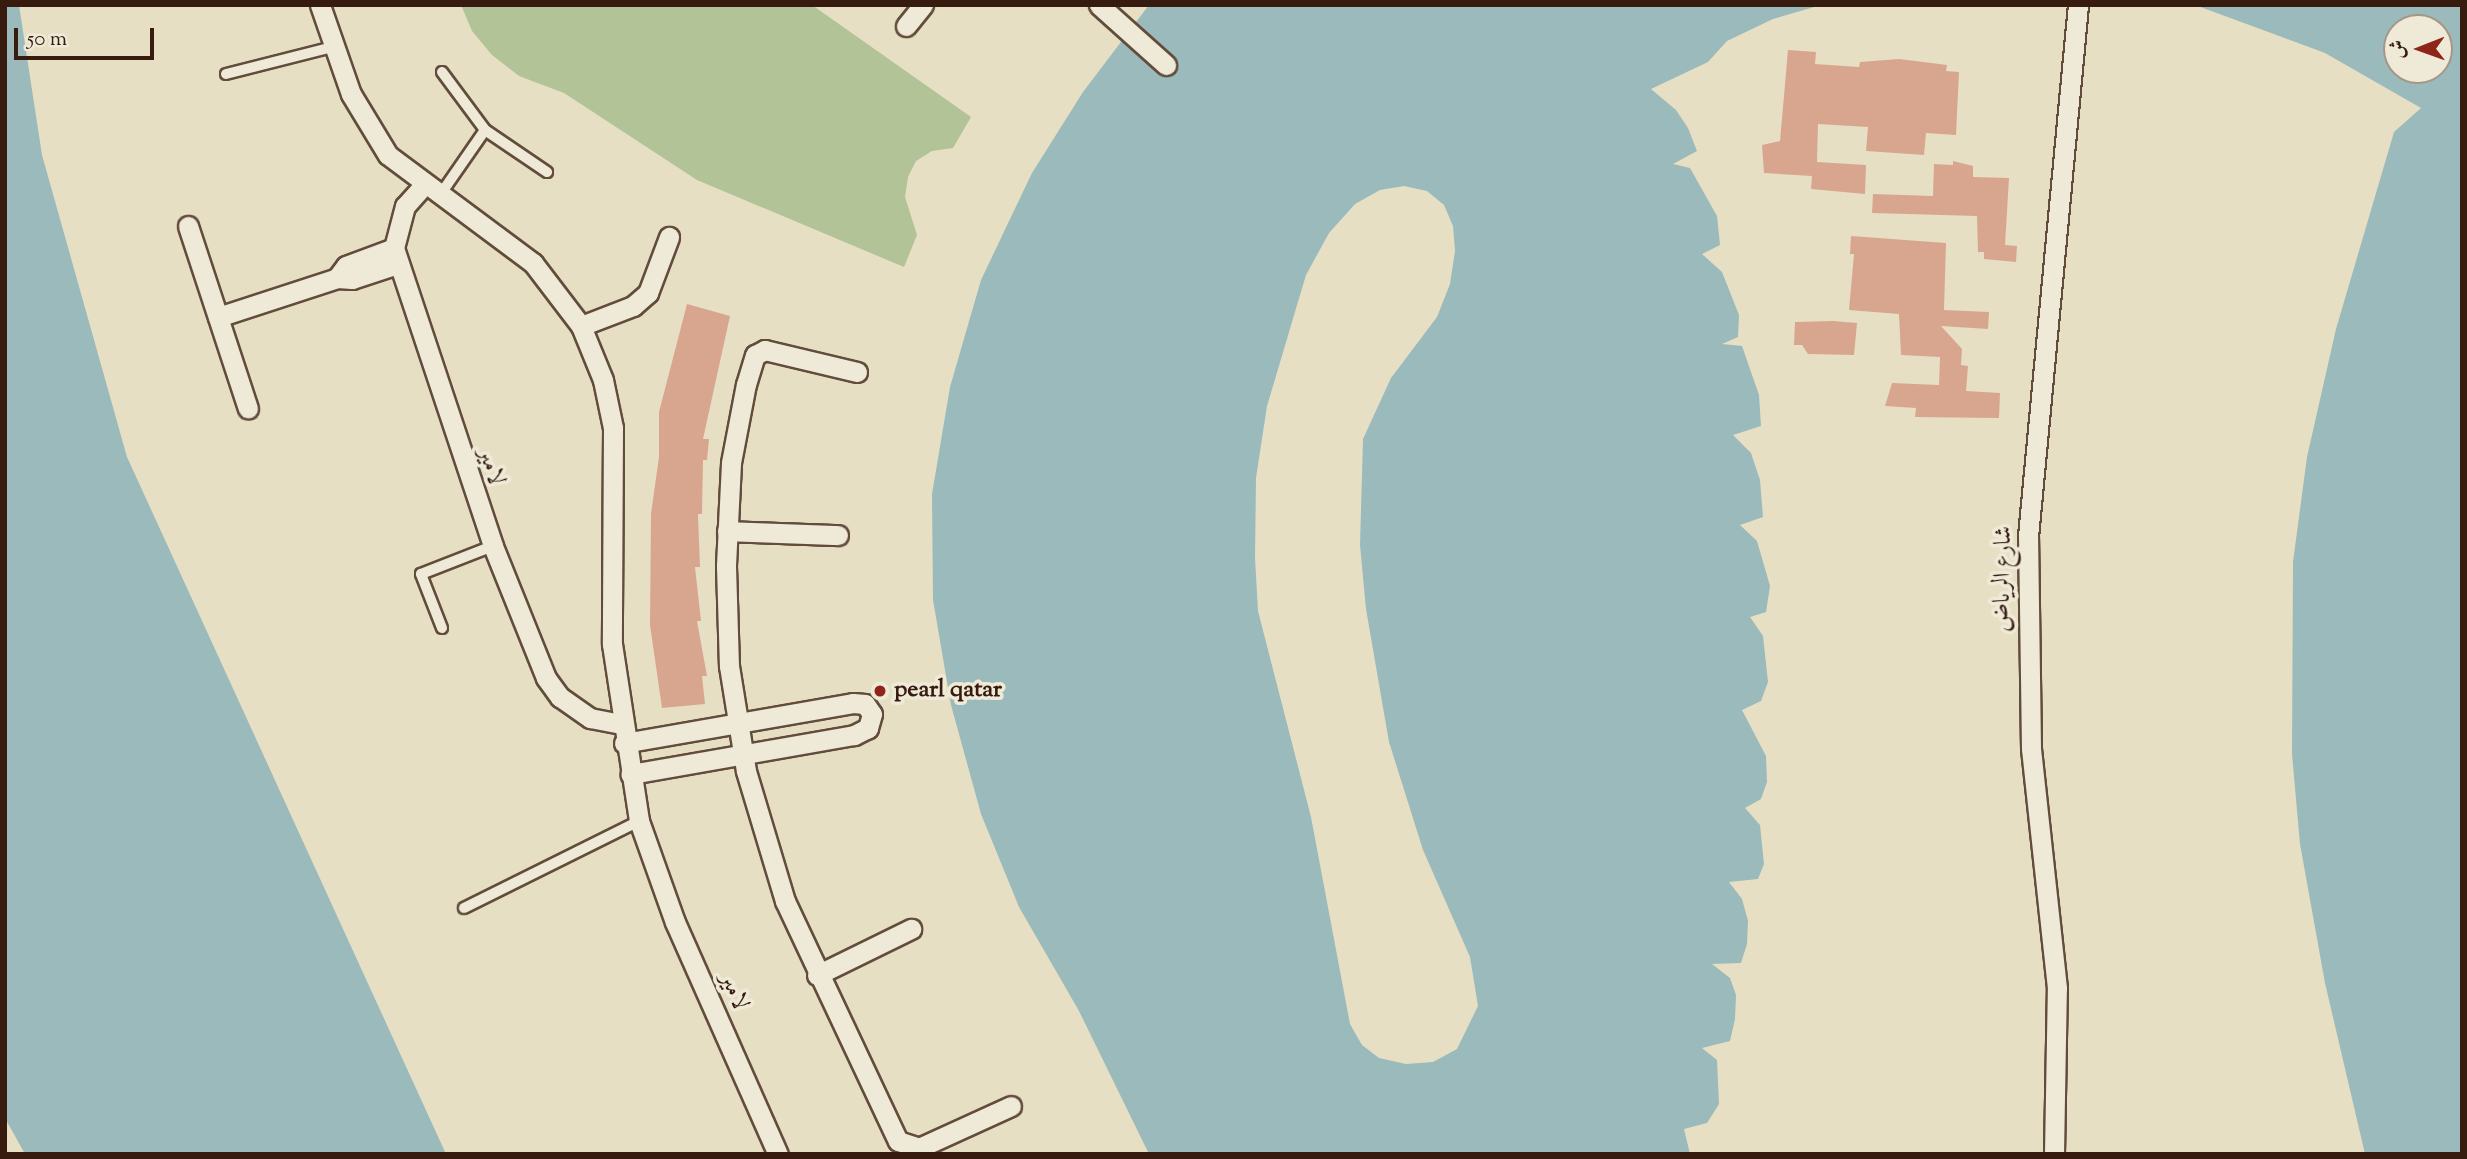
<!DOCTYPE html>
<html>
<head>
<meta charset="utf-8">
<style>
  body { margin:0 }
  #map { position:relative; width:2467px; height:1159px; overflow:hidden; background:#e7dfc3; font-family:"Sorts Mill Goudy",Amiri,serif }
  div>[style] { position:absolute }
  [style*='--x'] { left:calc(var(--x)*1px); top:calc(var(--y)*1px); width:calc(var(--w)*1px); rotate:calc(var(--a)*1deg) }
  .green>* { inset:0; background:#b1c397 }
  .water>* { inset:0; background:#9ababc }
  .building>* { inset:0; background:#d8a68f }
  .roads { filter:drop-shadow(2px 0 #624c3b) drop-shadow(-2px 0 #624c3b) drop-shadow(0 2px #624c3b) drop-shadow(0 -2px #624c3b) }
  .service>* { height:10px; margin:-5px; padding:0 5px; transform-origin:5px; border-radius:5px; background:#efead8 }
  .minor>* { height:19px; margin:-9.5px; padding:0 9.5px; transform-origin:9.5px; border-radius:9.5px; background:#efead8 }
  .dots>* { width:19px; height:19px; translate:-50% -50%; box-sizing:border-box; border:4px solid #efead8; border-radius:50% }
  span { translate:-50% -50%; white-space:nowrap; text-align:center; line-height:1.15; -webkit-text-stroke:7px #efead8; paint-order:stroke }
  .street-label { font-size:24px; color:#361b0e }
  .poi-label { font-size:24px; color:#361b0e; font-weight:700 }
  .left { translate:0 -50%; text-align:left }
  .frame { position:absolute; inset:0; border:7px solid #361b0e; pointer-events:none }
  .north { position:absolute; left:2383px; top:14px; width:70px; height:70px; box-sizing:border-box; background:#efead8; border:2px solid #a59787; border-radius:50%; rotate:269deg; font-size:19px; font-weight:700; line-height:28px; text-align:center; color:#361b0e }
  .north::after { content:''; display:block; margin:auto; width:24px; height:32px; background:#8f2418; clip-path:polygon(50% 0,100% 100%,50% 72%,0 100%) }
  .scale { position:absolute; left:14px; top:28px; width:140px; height:32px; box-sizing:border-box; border:4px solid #361b0e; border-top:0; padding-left:9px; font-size:21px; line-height:24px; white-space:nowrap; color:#361b0e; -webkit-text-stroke:5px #efead8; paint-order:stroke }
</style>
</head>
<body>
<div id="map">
  <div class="green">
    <i style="clip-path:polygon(461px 5px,812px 5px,971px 117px,953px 148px,932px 151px,916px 161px,908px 177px,905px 197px,917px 235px,904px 267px,697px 180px,564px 93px,519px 76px,492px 55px,472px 31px)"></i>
  </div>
  <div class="water">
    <i style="clip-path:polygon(5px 5px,19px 5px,42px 155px,127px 457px,446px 1154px,25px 1154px,5px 1118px)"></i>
    <i style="clip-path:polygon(evenodd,1149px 5px,1821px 5px,1773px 19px,1727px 41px,1708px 62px,1651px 89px,1676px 110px,1688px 128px,1697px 151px,1673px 164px,1690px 168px,1717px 216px,1720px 245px,1702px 254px,1722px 272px,1739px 315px,1738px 337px,1722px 344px,1742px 346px,1759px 395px,1761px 426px,1733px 435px,1751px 453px,1760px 480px,1763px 517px,1740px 525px,1757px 541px,1770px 586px,1766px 612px,1750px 617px,1763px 636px,1768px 682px,1761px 701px,1742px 710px,1766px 756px,1767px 782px,1761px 799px,1745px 808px,1760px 825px,1764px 864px,1758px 879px,1729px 882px,1742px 899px,1748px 921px,1747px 944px,1741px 963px,1712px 964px,1730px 978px,1736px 995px,1735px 1019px,1730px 1041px,1702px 1048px,1717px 1060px,1719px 1104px,1707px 1123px,1684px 1129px,1690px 1154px,1149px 1154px,1079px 1011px,1019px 907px,981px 814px,951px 705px,933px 600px,932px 494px,950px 387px,981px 280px,1032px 173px,1083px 92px,1149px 5px,1404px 186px,1427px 191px,1444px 205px,1453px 226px,1455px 251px,1450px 284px,1437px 317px,1391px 378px,1363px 439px,1360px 545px,1366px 609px,1389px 742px,1423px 850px,1470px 957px,1478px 1006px,1457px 1049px,1433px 1062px,1406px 1064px,1379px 1058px,1362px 1045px,1350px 1024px,1311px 817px,1258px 611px,1255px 558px,1256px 478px,1267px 406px,1306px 275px,1329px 233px,1355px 204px,1380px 190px,1404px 186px)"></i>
    <i style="clip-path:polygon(evenodd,2195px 5px,2462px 5px,2462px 1154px,2365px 1154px,2325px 983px,2300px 844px,2292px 754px,2293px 562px,2307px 457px,2336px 329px,2394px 132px,2421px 108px,2325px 53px,2195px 5px,2397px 28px,2439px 28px,2439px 70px,2397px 70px,2397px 28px)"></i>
  </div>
  <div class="building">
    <i style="clip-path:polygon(1788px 50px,1816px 52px,1815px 64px,1859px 67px,1860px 62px,1899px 59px,1947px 65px,1946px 71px,1959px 72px,1956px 135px,1926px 133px,1924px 155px,1866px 151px,1868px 127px,1818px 124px,1817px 162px,1866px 165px,1865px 194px,1811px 189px,1812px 176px,1764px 173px,1762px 145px,1780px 141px)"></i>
    <i style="clip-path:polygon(1953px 161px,1973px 166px,1973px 177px,2009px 178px,2005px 245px,2017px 246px,2016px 262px,1984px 259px,1984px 252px,1978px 252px,1977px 216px,1872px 213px,1873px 194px,1933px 196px,1934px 164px,1953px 165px)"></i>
    <i style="clip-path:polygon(1851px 236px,1946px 243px,1944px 310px,1989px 312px,1988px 329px,1941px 326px,1962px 349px,1961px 365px,1968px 366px,1966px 391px,2000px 393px,1999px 418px,1915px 417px,1916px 408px,1885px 406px,1892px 383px,1939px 385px,1940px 357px,1901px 355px,1899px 314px,1849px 310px,1854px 254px,1850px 254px)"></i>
    <i style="clip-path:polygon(687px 304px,730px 316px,703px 439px,709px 439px,707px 460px,703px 460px,702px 514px,698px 514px,700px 567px,695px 567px,701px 621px,697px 621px,707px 676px,702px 676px,705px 704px,662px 708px,650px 625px,651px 514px,659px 457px,659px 412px)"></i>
    <i style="clip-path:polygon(1833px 321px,1857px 323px,1854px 355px,1808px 354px,1802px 345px,1794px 345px,1795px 322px)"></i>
  </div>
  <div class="roads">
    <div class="service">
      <i style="--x:442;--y:72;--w:72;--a:53.4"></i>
      <i style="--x:485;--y:130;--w:75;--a:34.1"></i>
      <i style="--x:226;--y:74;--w:110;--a:-14.2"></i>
      <i style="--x:440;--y:195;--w:79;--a:-55.3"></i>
      <i style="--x:442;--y:628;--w:58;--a:-111.3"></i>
      <i style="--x:421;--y:574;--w:77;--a:-21.3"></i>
      <i style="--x:464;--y:908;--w:195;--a:-26.4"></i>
    </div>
    <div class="minor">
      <i style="--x:320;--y:5;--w:94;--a:70.8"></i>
      <i style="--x:351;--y:94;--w:71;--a:58.8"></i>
      <i style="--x:388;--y:155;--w:181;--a:36.7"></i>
      <i style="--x:533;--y:263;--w:79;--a:52.7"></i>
      <i style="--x:581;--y:326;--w:58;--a:67.8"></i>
      <i style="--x:603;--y:380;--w:49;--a:78.2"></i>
      <i style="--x:613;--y:428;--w:216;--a:90.3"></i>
      <i style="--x:612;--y:644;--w:179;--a:81.3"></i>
      <i style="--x:639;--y:821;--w:107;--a:70.4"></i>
      <i style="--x:675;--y:922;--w:254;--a:66.1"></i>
      <i style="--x:1099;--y:5;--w:90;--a:41.8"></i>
      <i style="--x:906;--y:26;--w:27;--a:-51"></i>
      <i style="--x:424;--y:185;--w:28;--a:132"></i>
      <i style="--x:405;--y:206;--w:43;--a:104.7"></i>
      <i style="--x:394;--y:248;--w:314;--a:71.6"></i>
      <i style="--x:493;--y:546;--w:142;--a:68.1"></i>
      <i style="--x:546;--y:678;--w:24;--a:54"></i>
      <i style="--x:560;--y:697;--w:37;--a:35"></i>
      <i style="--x:590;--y:718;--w:33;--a:11"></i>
      <i style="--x:188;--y:226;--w:192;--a:71.8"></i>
      <i style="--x:337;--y:278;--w:15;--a:-53"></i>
      <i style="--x:346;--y:266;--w:51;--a:-20.6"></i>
      <i style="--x:218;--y:317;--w:125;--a:-18.1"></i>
      <i style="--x:337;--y:278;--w:15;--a:4"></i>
      <i style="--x:352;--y:279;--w:48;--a:-18.1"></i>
      <i style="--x:581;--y:326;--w:56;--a:-21"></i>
      <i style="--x:633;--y:306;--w:20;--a:-41"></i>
      <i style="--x:648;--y:293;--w:60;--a:-69.4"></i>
      <i style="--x:857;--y:372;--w:95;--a:-166.6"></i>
      <i style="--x:765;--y:350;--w:11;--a:153"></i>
      <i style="--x:755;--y:355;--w:30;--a:107"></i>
      <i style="--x:746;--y:384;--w:80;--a:100.8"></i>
      <i style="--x:731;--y:463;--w:103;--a:92.8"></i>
      <i style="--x:726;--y:566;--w:100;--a:88.3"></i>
      <i style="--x:729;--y:666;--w:106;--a:80.8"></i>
      <i style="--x:746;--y:771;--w:136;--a:73.3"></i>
      <i style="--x:785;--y:901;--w:265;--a:64.8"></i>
      <i style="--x:898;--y:1141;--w:22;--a:18"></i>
      <i style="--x:919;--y:1148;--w:101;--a:-24.5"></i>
      <i style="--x:727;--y:531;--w:111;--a:2.1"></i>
      <i style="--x:624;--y:743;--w:232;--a:-9.9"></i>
      <i style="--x:853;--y:703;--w:12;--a:5"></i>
      <i style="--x:865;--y:704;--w:12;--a:55"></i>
      <i style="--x:872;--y:714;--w:15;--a:106"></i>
      <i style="--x:868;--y:728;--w:16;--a:153"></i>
      <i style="--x:854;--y:735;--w:227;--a:170.1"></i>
      <i style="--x:817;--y:975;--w:105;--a:-26.1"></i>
      <i style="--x:2054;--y:1154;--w:166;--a:-89"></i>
      <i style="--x:2057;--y:988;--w:241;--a:-96.2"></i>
      <i style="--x:2031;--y:748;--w:212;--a:-90.8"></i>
      <i style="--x:2028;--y:536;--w:533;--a:-84.62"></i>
    </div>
  </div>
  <div class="dots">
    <i style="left:880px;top:691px;background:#8f2418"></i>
  </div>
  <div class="street-label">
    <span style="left:490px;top:467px;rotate:71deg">لامير</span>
    <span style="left:2004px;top:579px;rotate:-89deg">شارع الرياض</span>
    <span style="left:733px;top:992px;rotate:66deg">لامير</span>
  </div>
  <div class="poi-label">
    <span class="left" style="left:894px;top:691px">pearl qatar</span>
  </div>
  <div class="frame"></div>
  <div class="north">ش</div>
  <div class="scale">50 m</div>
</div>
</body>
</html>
